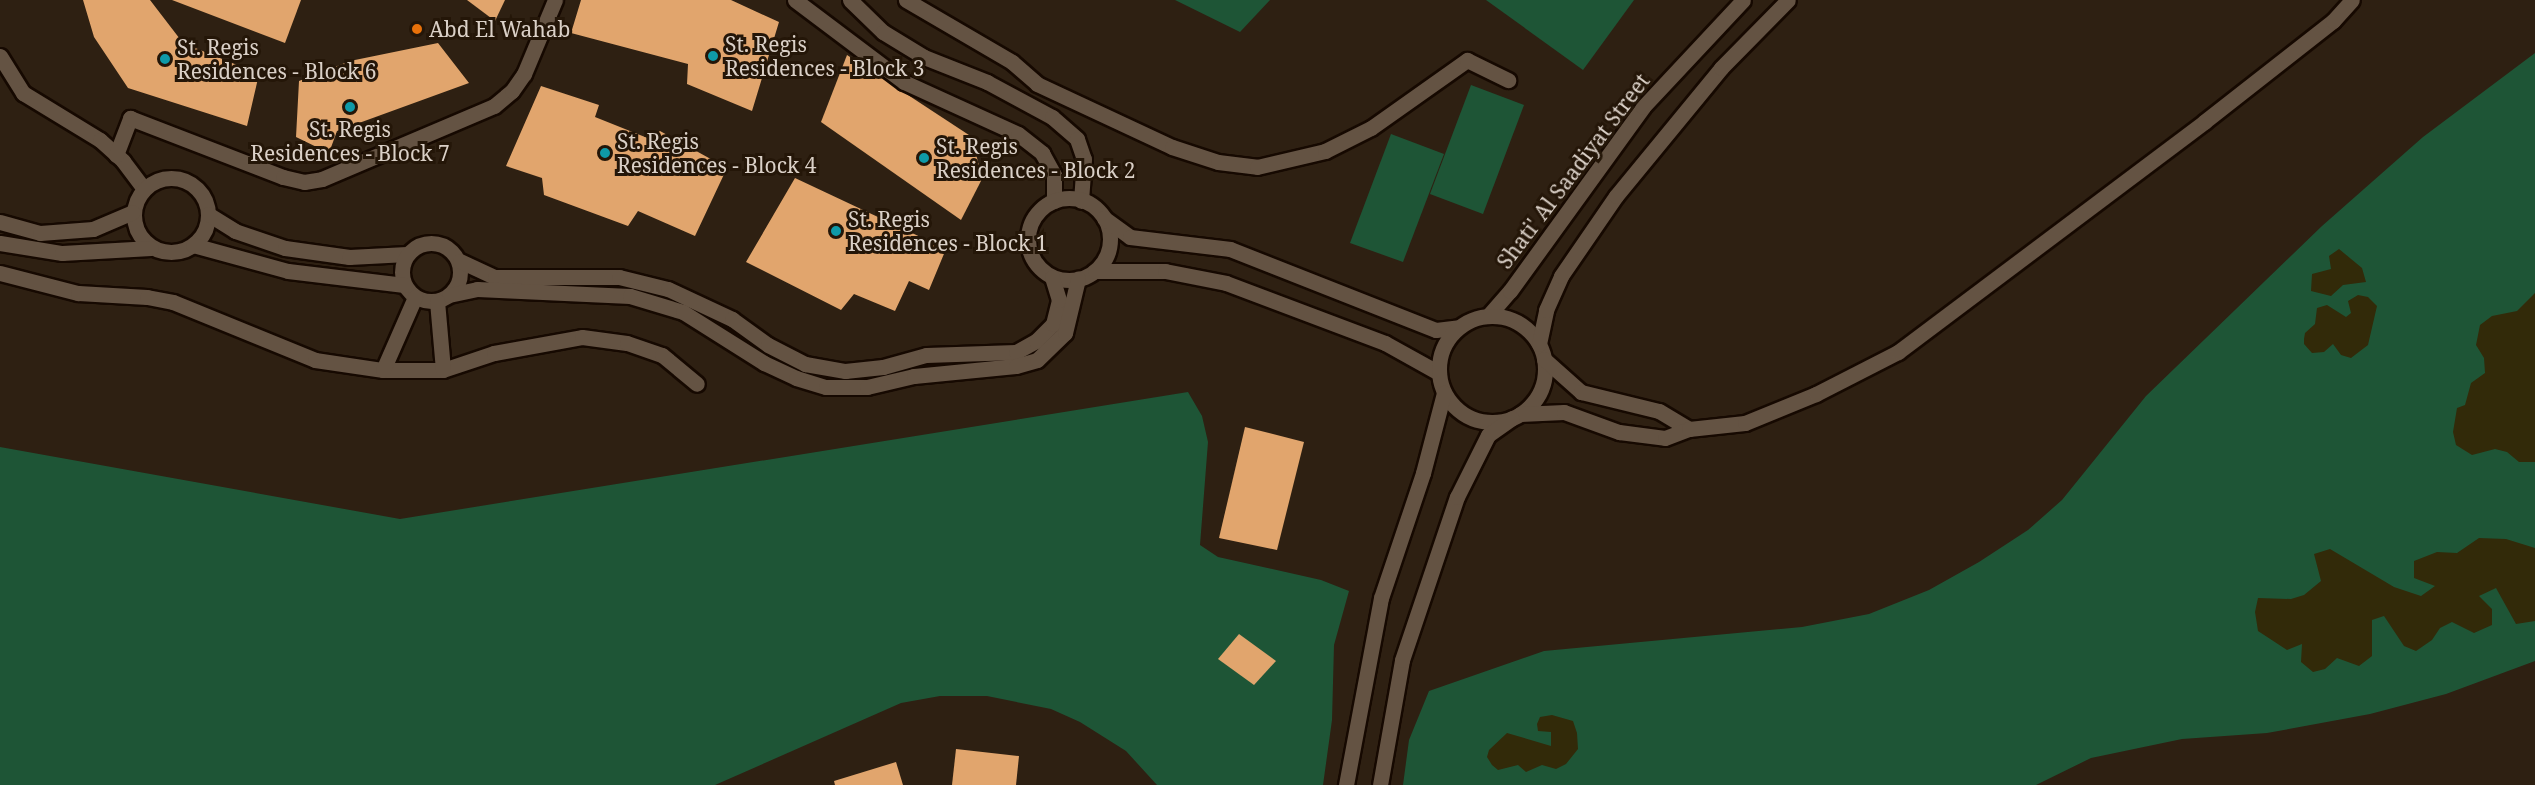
<!DOCTYPE html>
<html>
<head>
<meta charset="utf-8">
<style>
  body { margin:0 }
  #map { position:relative; width:2535px; height:785px; overflow:hidden; background:#2e2012; font-family:"Noto Serif",serif }
  div>[style] { position:absolute }
  [style*='--x'] { left:calc(var(--x)*1px); top:calc(var(--y)*1px); width:calc(var(--w)*1px); rotate:calc(var(--a)*1deg) }
  .green>* { inset:0; background:#1e5536 }
  .sand>* { inset:0; background:#322a09 }
  .building>* { inset:0; background:#e1a56d }
  .roads { filter:drop-shadow(2px 0 #160901) drop-shadow(-2px 0 #160901) drop-shadow(0 2px #160901) drop-shadow(0 -2px #160901) }
  .minor>* { height:15px; margin:-7.5px; padding:0 7.5px; transform-origin:7.5px; border-radius:7.5px; background:#645343 }
  .minor>.ring { margin:-7.5px; padding:0; box-sizing:content-box; background:none; border:15px solid #645343; border-radius:50% }
  .dots>* { width:16px; height:16px; translate:-50% -50%; box-sizing:border-box; border:3px solid #241608; border-radius:50% }
  span { translate:-50% -50%; white-space:nowrap; text-align:center; line-height:1.15; -webkit-text-stroke:6px #241608; paint-order:stroke }
  .poi-label { font-size:21px; color:#dad0c7 }
  .left { translate:0 -50%; text-align:left }
  .street-label { font-size:21px; color:#dad0c7 }
</style>
</head>
<body>
<div id="map">
  <div class="green">
    <i style="clip-path:polygon(1175px 0,1270px 0,1240px 32px)"></i>
    <i style="clip-path:polygon(1486px 0,1634px 0,1583px 70px)"></i>
    <i style="clip-path:polygon(2535px 53px,2535px 661px,2446px 694px,2370px 714px,2267px 733px,2182px 739px,2091px 758px,2036px 785px,1403px 785px,1409px 740px,1429px 691px,1544px 651px,1802px 627px,1869px 614px,1929px 590px,1979px 562px,2028px 530px,2062px 500px,2146px 396px,2322px 226px,2423px 137px)"></i>
    <i style="clip-path:polygon(1471px 85px,1524px 105px,1483px 214px,1430px 194px)"></i>
    <i style="clip-path:polygon(1391px 134px,1444px 154px,1403px 262px,1350px 243px)"></i>
    <i style="clip-path:polygon(1188px 392px,1202px 416px,1208px 442px,1200px 545px,1218px 557px,1321px 580px,1349px 591px,1334px 645px,1332px 720px,1323px 785px,1157px 785px,1126px 751px,1080px 722px,1051px 709px,987px 696px,940px 696px,901px 703px,715px 785px,0 785px,0 447px,400px 519px)"></i>
  </div>
  <div class="sand">
    <i style="clip-path:polygon(2339px 249px,2362px 268px,2366px 282px,2343px 285px,2331px 296px,2311px 291px,2312px 274px,2331px 269px,2329px 256px)"></i>
    <i style="clip-path:polygon(2535px 293px,2535px 462px,2519px 462px,2507px 452px,2495px 449px,2472px 455px,2456px 445px,2453px 432px,2457px 408px,2465px 405px,2471px 383px,2485px 373px,2484px 358px,2476px 345px,2480px 325px,2492px 316px,2517px 311px)"></i>
    <i style="clip-path:polygon(2358px 295px,2368px 297px,2377px 306px,2368px 345px,2351px 358px,2341px 355px,2333px 344px,2324px 352px,2312px 353px,2304px 344px,2304px 339px,2305px 333px,2315px 324px,2317px 308px,2327px 305px,2346px 317px,2351px 313px,2348px 301px)"></i>
    <i style="clip-path:polygon(2479px 538px,2506px 539px,2535px 548px,2535px 621px,2516px 624px,2496px 588px,2479px 596px,2492px 609px,2492px 625px,2474px 633px,2452px 622px,2440px 628px,2432px 640px,2416px 651px,2404px 646px,2384px 616px,2372px 620px,2372px 656px,2359px 666px,2337px 658px,2325px 669px,2313px 672px,2301px 662px,2302px 644px,2287px 650px,2258px 631px,2255px 612px,2258px 598px,2291px 599px,2304px 595px,2321px 581px,2314px 554px,2330px 549px,2394px 587px,2421px 596px,2435px 586px,2414px 578px,2414px 561px,2437px 552px,2457px 553px)"></i>
    <i style="clip-path:polygon(1552px 715px,1573px 721px,1577px 733px,1578px 749px,1566px 764px,1556px 769px,1542px 765px,1526px 772px,1518px 765px,1498px 770px,1492px 765px,1487px 757px,1489px 750px,1507px 733px,1551px 746px,1551px 732px,1538px 731px,1537px 724px,1540px 717px)"></i>
  </div>
  <div class="building">
    <i style="clip-path:polygon(83px 0,150px 0,183px 43px,259px 74px,247px 126px,128px 88px,94px 37px)"></i>
    <i style="clip-path:polygon(172px 0,301px 0,285px 43px)"></i>
    <i style="clip-path:polygon(467px 0,505px 0,495px 21px)"></i>
    <i style="clip-path:polygon(581px 0,731px 0,779px 22px,752px 111px,687px 84px,688px 64px,571px 33px)"></i>
    <i style="clip-path:polygon(438px 43px,469px 83px,337px 131px,329px 153px,296px 137px,299px 81px,350px 61px)"></i>
    <i style="clip-path:polygon(847px 55px,972px 137px,982px 179px,961px 220px,821px 122px)"></i>
    <i style="clip-path:polygon(541px 86px,599px 105px,595px 117px,650px 139px,660px 131px,727px 168px,695px 236px,638px 211px,628px 226px,544px 195px,542px 178px,506px 166px)"></i>
    <i style="clip-path:polygon(795px 178px,946px 249px,929px 290px,909px 281px,895px 311px,854px 294px,841px 310px,746px 262px)"></i>
    <i style="clip-path:polygon(1245px 427px,1304px 442px,1277px 550px,1219px 538px)"></i>
    <i style="clip-path:polygon(1239px 634px,1276px 661px,1254px 685px,1218px 659px)"></i>
    <i style="clip-path:polygon(956px 749px,1019px 756px,1016px 785px,952px 785px)"></i>
    <i style="clip-path:polygon(896px 762px,903px 785px,835px 785px,834px 781px)"></i>
  </div>
  <div class="roads">
    <div class="minor">
      <i style="--x:795;--y:0;--w:136;--a:37"></i>
      <i style="--x:904;--y:82;--w:125;--a:24.5"></i>
      <i style="--x:1018;--y:134;--w:31;--a:38"></i>
      <i style="--x:1042;--y:153;--w:25;--a:61"></i>
      <i style="--x:1054;--y:175;--w:26;--a:90"></i>
      <i style="--x:850;--y:0;--w:46;--a:44.1"></i>
      <i style="--x:883;--y:32;--w:48;--a:31.4"></i>
      <i style="--x:924;--y:57;--w:68;--a:21.6"></i>
      <i style="--x:987;--y:82;--w:74;--a:28.3"></i>
      <i style="--x:1052;--y:117;--w:33;--a:41"></i>
      <i style="--x:1077;--y:139;--w:21;--a:71"></i>
      <i style="--x:1084;--y:159;--w:42;--a:94.1"></i>
      <i style="--x:906;--y:0;--w:123;--a:30.3"></i>
      <i style="--x:1012;--y:62;--w:33;--a:41"></i>
      <i style="--x:1037;--y:84;--w:149;--a:25"></i>
      <i style="--x:1172;--y:147;--w:48;--a:18.1"></i>
      <i style="--x:1218;--y:162;--w:39;--a:7"></i>
      <i style="--x:1257;--y:167;--w:70;--a:-13.2"></i>
      <i style="--x:1325;--y:151;--w:51;--a:-26.6"></i>
      <i style="--x:1371;--y:128;--w:118;--a:-35.3"></i>
      <i style="--x:1467;--y:60;--w:46;--a:26"></i>
      <i style="--x:0;--y:56;--w:44;--a:58.1"></i>
      <i style="--x:23;--y:93;--w:90;--a:31.4"></i>
      <i style="--x:100;--y:140;--w:31;--a:42"></i>
      <i style="--x:123;--y:161;--w:35;--a:53"></i>
      <i style="--x:116;--y:155;--w:40;--a:-69"></i>
      <i style="--x:130;--y:118;--w:164;--a:21.1"></i>
      <i style="--x:283;--y:177;--w:22;--a:13"></i>
      <i style="--x:304;--y:182;--w:18;--a:-9"></i>
      <i style="--x:322;--y:179;--w:187;--a:-23"></i>
      <i style="--x:494;--y:106;--w:23;--a:-40"></i>
      <i style="--x:512;--y:91;--w:21;--a:-55"></i>
      <i style="--x:524;--y:74;--w:80;--a:-67.3"></i>
      <i class="ring" style="left:134px;top:178px;width:59px;height:59px"></i>
      <i class="ring" style="left:1028px;top:198px;width:67px;height:67px"></i>
      <i style="--x:208;--y:214;--w:32;--a:32"></i>
      <i style="--x:235;--y:231;--w:53;--a:18.8"></i>
      <i style="--x:285;--y:248;--w:65;--a:8"></i>
      <i style="--x:349;--y:257;--w:58;--a:-3"></i>
      <i style="--x:1104;--y:218;--w:32;--a:36"></i>
      <i style="--x:1130;--y:237;--w:101;--a:6.8"></i>
      <i style="--x:1230;--y:249;--w:221;--a:21.5"></i>
      <i style="--x:1436;--y:330;--w:23;--a:-7"></i>
      <i style="--x:0;--y:222;--w:41;--a:15.4"></i>
      <i style="--x:40;--y:233;--w:53;--a:-4.3"></i>
      <i style="--x:93;--y:229;--w:43;--a:-23"></i>
      <i class="ring" style="left:402px;top:243px;width:43px;height:43px"></i>
      <i style="--x:0;--y:243;--w:63;--a:9.2"></i>
      <i style="--x:62;--y:253;--w:89;--a:-3.2"></i>
      <i style="--x:193;--y:245;--w:98;--a:15.3"></i>
      <i style="--x:288;--y:271;--w:117;--a:6.9"></i>
      <i style="--x:460;--y:261;--w:38;--a:25"></i>
      <i style="--x:495;--y:277;--w:124;--a:0"></i>
      <i style="--x:619;--y:277;--w:50;--a:13.8"></i>
      <i style="--x:668;--y:289;--w:71;--a:25.1"></i>
      <i style="--x:732;--y:319;--w:44;--a:35.8"></i>
      <i style="--x:768;--y:345;--w:42;--a:27.2"></i>
      <i style="--x:805;--y:364;--w:41;--a:9.9"></i>
      <i style="--x:845;--y:371;--w:38;--a:-6"></i>
      <i style="--x:883;--y:367;--w:45;--a:-15.6"></i>
      <i style="--x:926;--y:355;--w:90;--a:-1.9"></i>
      <i style="--x:1016;--y:352;--w:23;--a:-29"></i>
      <i style="--x:1036;--y:341;--w:24;--a:-45"></i>
      <i style="--x:1053;--y:324;--w:25;--a:-76"></i>
      <i style="--x:1059;--y:300;--w:24;--a:-107"></i>
      <i style="--x:1095;--y:271;--w:70;--a:0"></i>
      <i style="--x:1165;--y:271;--w:62;--a:11.1"></i>
      <i style="--x:1226;--y:283;--w:170;--a:20.7"></i>
      <i style="--x:1385;--y:343;--w:62;--a:29.1"></i>
      <i style="--x:0;--y:273;--w:81;--a:14.4"></i>
      <i style="--x:78;--y:293;--w:69;--a:3.3"></i>
      <i style="--x:147;--y:297;--w:26;--a:11"></i>
      <i style="--x:173;--y:302;--w:153;--a:22.2"></i>
      <i style="--x:315;--y:360;--w:69;--a:8.4"></i>
      <i style="--x:383;--y:370;--w:60;--a:0"></i>
      <i style="--x:443;--y:370;--w:54;--a:-18.4"></i>
      <i style="--x:494;--y:353;--w:89;--a:-10.3"></i>
      <i style="--x:582;--y:337;--w:45;--a:7.6"></i>
      <i style="--x:627;--y:343;--w:37;--a:19"></i>
      <i style="--x:662;--y:355;--w:45;--a:39.6"></i>
      <i style="--x:449;--y:295;--w:29;--a:-12"></i>
      <i style="--x:477;--y:289;--w:153;--a:2.6"></i>
      <i style="--x:630;--y:296;--w:55;--a:16.8"></i>
      <i style="--x:683;--y:312;--w:96;--a:32.2"></i>
      <i style="--x:764;--y:363;--w:35;--a:25"></i>
      <i style="--x:796;--y:378;--w:31;--a:17"></i>
      <i style="--x:826;--y:387;--w:41;--a:0"></i>
      <i style="--x:867;--y:387;--w:48;--a:-13.2"></i>
      <i style="--x:914;--y:376;--w:102;--a:-5.6"></i>
      <i style="--x:1016;--y:366;--w:22;--a:-16"></i>
      <i style="--x:1037;--y:360;--w:39;--a:-44"></i>
      <i style="--x:1065;--y:333;--w:56;--a:-76.5"></i>
      <i style="--x:437;--y:301;--w:69;--a:85"></i>
      <i style="--x:1488;--y:316;--w:33;--a:-49"></i>
      <i style="--x:1510;--y:291;--w:227;--a:-54.1"></i>
      <i style="--x:1643;--y:107;--w:146;--a:-46.9"></i>
      <i class="ring" style="left:1439px;top:316px;width:91px;height:91px"></i>
      <i style="--x:1539;--y:344;--w:35;--a:-78"></i>
      <i style="--x:1546;--y:310;--w:37;--a:-66"></i>
      <i style="--x:1561;--y:276;--w:97;--a:-55.5"></i>
      <i style="--x:1616;--y:196;--w:166;--a:-50.6"></i>
      <i style="--x:1721;--y:68;--w:95;--a:-45.4"></i>
      <i style="--x:1544;--y:359;--w:50;--a:41.7"></i>
      <i style="--x:1581;--y:392;--w:80;--a:13.7"></i>
      <i style="--x:1659;--y:411;--w:35;--a:31"></i>
      <i style="--x:383;--y:370;--w:80;--a:-66.3"></i>
      <i style="--x:1520;--y:414;--w:44;--a:-2.6"></i>
      <i style="--x:1564;--y:412;--w:59;--a:20"></i>
      <i style="--x:1619;--y:432;--w:46;--a:7.4"></i>
      <i style="--x:1665;--y:438;--w:26;--a:-21"></i>
      <i style="--x:1689;--y:429;--w:56;--a:-6.1"></i>
      <i style="--x:1745;--y:423;--w:77;--a:-22.2"></i>
      <i style="--x:1816;--y:394;--w:92;--a:-27.1"></i>
      <i style="--x:1898;--y:352;--w:383;--a:-36.9"></i>
      <i style="--x:2204;--y:122;--w:164;--a:-38.1"></i>
      <i style="--x:2333;--y:21;--w:28;--a:-48"></i>
      <i style="--x:1346;--y:785;--w:190;--a:-79.4"></i>
      <i style="--x:1381;--y:598;--w:132;--a:-71.4"></i>
      <i style="--x:1423;--y:473;--w:83;--a:-75.3"></i>
      <i style="--x:1380;--y:785;--w:127;--a:-80"></i>
      <i style="--x:1402;--y:660;--w:172;--a:-71.4"></i>
      <i style="--x:1457;--y:497;--w:69;--a:-63.4"></i>
      <i style="--x:1488;--y:435;--w:29;--a:-35"></i>
    </div>
  </div>
  <div class="dots">
    <i style="left:417px;top:29px;background:#e8710a"></i>
    <i style="left:713px;top:56px;background:#0f9aa8"></i>
    <i style="left:165px;top:59px;background:#0f9aa8"></i>
    <i style="left:350px;top:107px;background:#0f9aa8"></i>
    <i style="left:605px;top:153px;background:#0f9aa8"></i>
    <i style="left:924px;top:158px;background:#0f9aa8"></i>
    <i style="left:836px;top:231px;background:#0f9aa8"></i>
  </div>
  <div class="poi-label">
    <span class="left" style="left:429px;top:29px">Abd El Wahab</span>
    <span class="left" style="left:725px;top:56px">St. Regis<br>Residences - Block 3</span>
    <span class="left" style="left:177px;top:59px">St. Regis<br>Residences - Block 6</span>
    <span style="left:350px;top:141px">St. Regis<br>Residences - Block 7</span>
    <span class="left" style="left:617px;top:153px">St. Regis<br>Residences - Block 4</span>
    <span class="left" style="left:936px;top:158px">St. Regis<br>Residences - Block 2</span>
    <span class="left" style="left:848px;top:231px">St. Regis<br>Residences - Block 1</span>
  </div>
  <div class="street-label">
    <span style="left:1573px;top:171px;rotate:-53deg">Shati' Al Saadiyat Street</span>
  </div>
</div>
</body>
</html>
